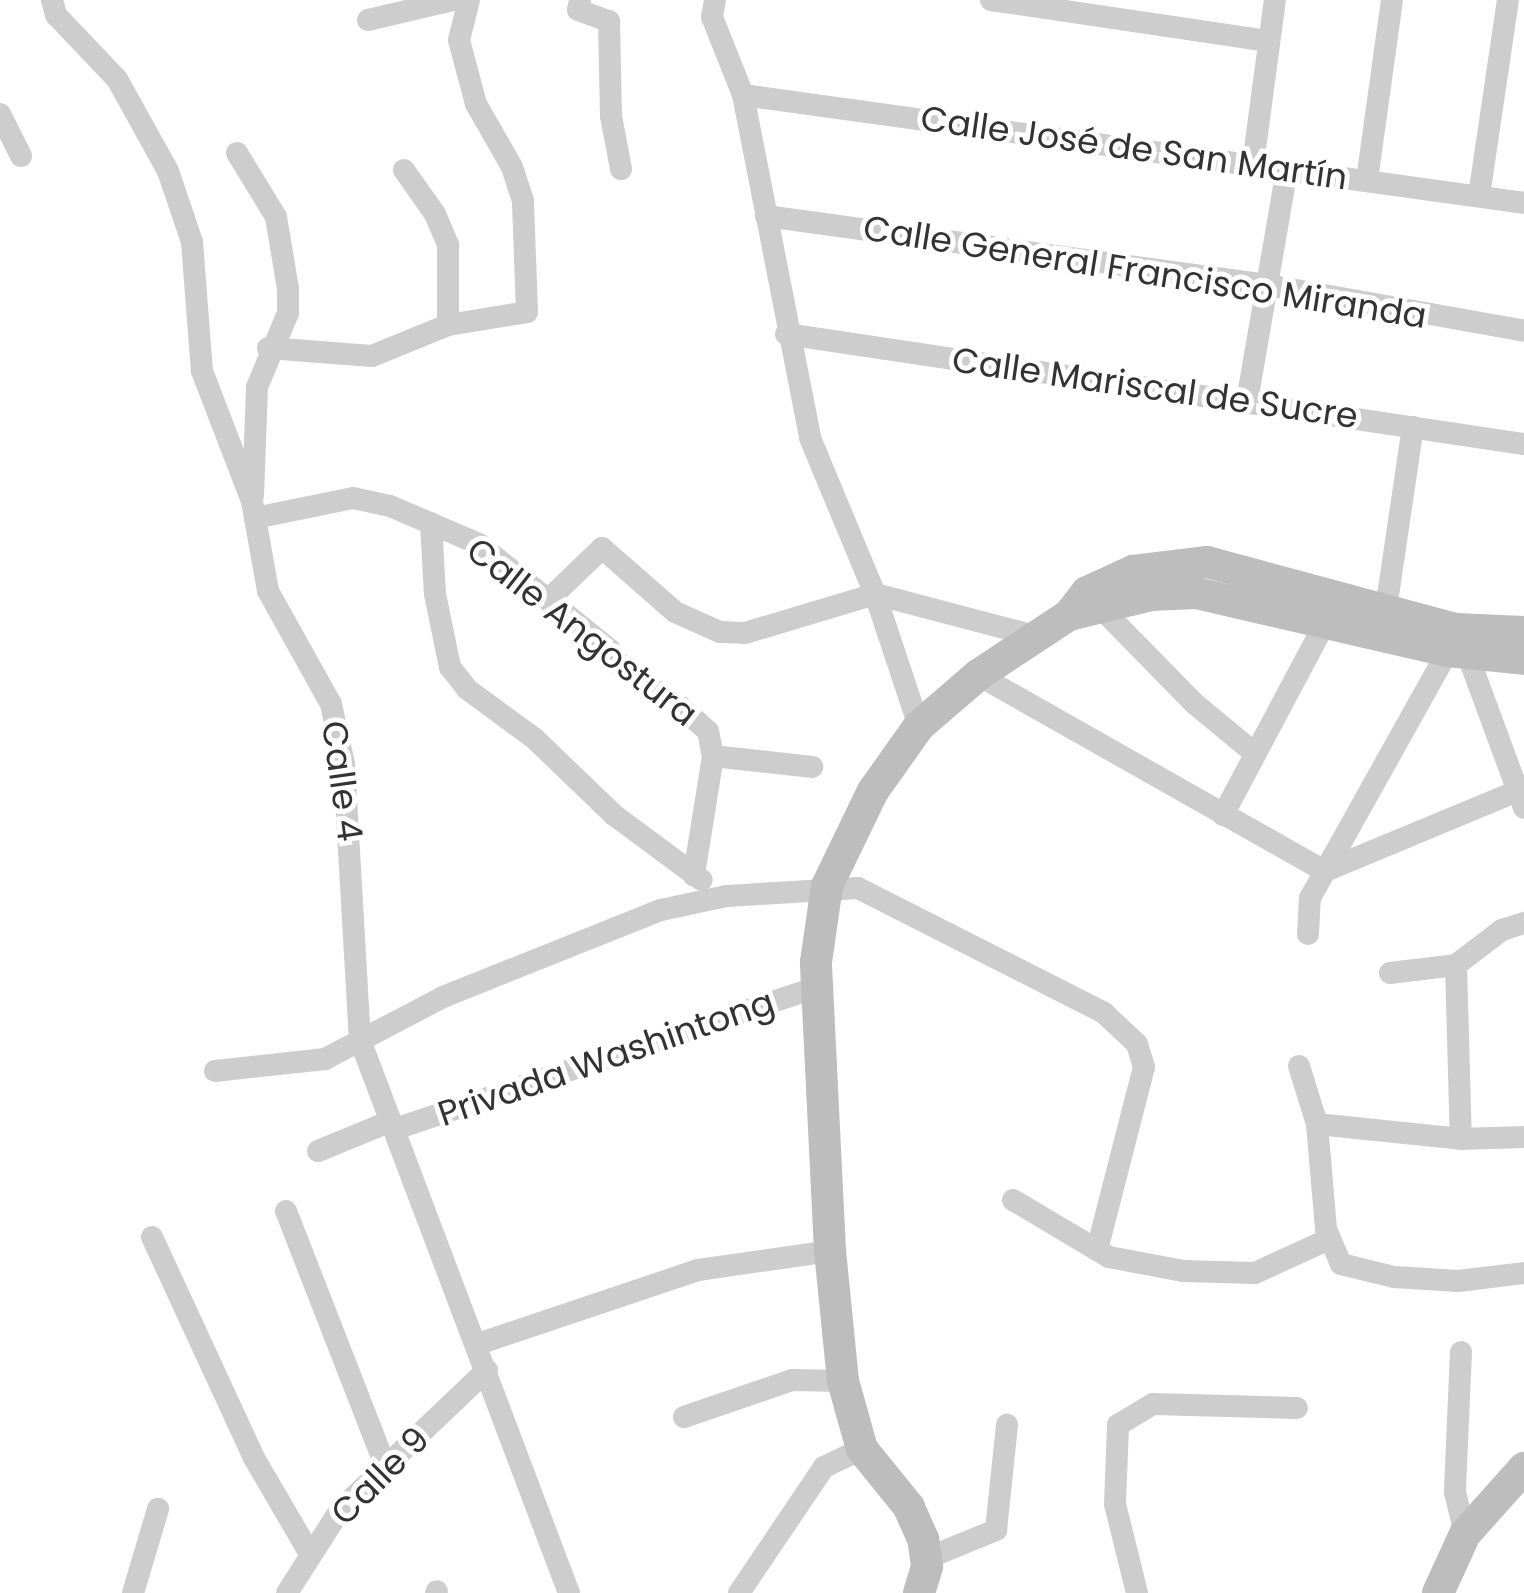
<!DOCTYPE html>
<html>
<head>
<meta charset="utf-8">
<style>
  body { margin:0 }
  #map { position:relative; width:1524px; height:1593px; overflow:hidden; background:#fff; font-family:Poppins,sans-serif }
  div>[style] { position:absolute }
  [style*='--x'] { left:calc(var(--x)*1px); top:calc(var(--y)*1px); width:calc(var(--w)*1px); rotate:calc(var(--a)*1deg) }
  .street>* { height:22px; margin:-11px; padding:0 11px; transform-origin:11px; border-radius:11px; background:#cdcdcd }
  .secondary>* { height:32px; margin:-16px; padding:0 16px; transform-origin:16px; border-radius:16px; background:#bdbdbd }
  span { translate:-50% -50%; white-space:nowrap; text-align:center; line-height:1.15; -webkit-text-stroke:10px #fff; paint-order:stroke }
  .street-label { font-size:35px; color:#333 }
</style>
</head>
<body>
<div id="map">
  <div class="street">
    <i style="--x:52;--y:0;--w:16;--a:75"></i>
    <i style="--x:56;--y:15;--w:88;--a:46.4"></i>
    <i style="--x:117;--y:79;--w:105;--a:61"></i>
    <i style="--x:168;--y:171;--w:75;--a:71.3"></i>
    <i style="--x:192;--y:242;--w:129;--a:85.6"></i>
    <i style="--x:202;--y:371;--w:139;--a:69"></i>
    <i style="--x:252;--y:501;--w:91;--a:79.9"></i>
    <i style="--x:268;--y:591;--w:129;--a:60.9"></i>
    <i style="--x:331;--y:704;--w:61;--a:77.8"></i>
    <i style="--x:344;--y:764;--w:276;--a:86.7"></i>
    <i style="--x:360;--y:1040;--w:591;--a:69.3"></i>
    <i style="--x:580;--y:0;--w:10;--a:101"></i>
    <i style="--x:578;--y:10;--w:33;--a:20"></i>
    <i style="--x:609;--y:21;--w:95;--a:88.8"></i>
    <i style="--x:611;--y:116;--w:54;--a:79.3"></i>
    <i style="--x:715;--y:0;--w:17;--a:100"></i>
    <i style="--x:712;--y:17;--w:84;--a:68.3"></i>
    <i style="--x:743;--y:95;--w:349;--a:78.9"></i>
    <i style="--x:810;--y:438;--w:169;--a:67.4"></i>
    <i style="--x:875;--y:594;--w:139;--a:71.6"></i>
    <i style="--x:991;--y:0;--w:279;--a:8.4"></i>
    <i style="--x:368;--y:20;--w:87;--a:-13.2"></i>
    <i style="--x:743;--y:95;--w:788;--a:7.87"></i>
    <i style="--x:0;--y:114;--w:47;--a:63.4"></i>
    <i style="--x:237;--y:153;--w:75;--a:58.6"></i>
    <i style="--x:276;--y:217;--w:73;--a:80.5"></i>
    <i style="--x:288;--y:289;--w:24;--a:90"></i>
    <i style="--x:288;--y:313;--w:80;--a:112.7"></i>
    <i style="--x:257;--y:387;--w:109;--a:92.1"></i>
    <i style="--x:1253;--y:164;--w:165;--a:-82.4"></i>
    <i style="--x:404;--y:170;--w:54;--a:54.8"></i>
    <i style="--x:435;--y:214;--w:34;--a:67"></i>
    <i style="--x:448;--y:245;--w:80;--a:90"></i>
    <i style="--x:1367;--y:180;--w:182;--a:-82.1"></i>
    <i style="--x:1479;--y:196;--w:198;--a:-81.6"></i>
    <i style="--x:766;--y:216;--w:506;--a:7.84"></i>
    <i style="--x:1267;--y:285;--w:261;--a:10.1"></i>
    <i style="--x:786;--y:334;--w:746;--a:8.48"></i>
    <i style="--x:268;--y:348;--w:104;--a:4.4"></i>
    <i style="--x:372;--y:356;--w:82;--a:-22.2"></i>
    <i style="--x:448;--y:325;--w:80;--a:-9.3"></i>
    <i style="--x:527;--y:312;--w:111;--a:-92.1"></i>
    <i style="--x:523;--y:201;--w:36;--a:-108"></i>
    <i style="--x:512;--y:167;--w:73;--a:-119.7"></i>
    <i style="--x:476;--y:104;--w:66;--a:-104.9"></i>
    <i style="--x:459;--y:40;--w:41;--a:-76"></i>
    <i style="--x:1247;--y:401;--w:235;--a:-80.2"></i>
    <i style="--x:255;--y:518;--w:100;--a:-11.5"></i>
    <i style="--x:353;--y:498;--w:38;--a:12"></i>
    <i style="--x:390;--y:506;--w:97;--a:23.1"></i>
    <i style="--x:479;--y:544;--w:167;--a:38.9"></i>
    <i style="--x:609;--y:649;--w:22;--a:54"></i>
    <i style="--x:622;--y:667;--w:71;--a:34.1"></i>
    <i style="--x:681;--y:707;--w:36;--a:42"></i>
    <i style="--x:708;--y:731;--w:25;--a:79"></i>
    <i style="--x:713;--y:756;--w:121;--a:99.1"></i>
    <i style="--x:431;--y:523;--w:71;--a:86.8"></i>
    <i style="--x:435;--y:594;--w:75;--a:78.4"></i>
    <i style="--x:450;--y:667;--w:28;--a:52"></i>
    <i style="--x:467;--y:689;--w:84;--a:36.3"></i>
    <i style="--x:535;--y:739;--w:110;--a:43.9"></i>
    <i style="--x:614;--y:815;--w:109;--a:36.5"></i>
    <i style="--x:548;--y:600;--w:75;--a:-43.9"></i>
    <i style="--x:602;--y:548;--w:97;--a:41.2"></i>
    <i style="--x:675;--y:612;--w:49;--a:24"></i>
    <i style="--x:720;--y:632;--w:25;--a:2"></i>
    <i style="--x:745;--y:633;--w:136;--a:-16.7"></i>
    <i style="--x:875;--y:594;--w:165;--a:14.7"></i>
    <i style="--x:1093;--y:600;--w:146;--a:45.6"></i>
    <i style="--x:1195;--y:704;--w:75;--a:39.6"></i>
    <i style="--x:1386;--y:609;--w:184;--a:-81.6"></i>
    <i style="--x:1467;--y:653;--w:165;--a:69.8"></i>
    <i style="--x:978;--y:675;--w:399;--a:29.5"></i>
    <i style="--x:1325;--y:871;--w:208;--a:-22.6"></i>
    <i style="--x:713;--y:756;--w:100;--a:6.3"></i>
    <i style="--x:1223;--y:815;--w:217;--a:-62"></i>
    <i style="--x:1308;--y:934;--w:36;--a:-87"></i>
    <i style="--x:1310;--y:898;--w:283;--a:-60.8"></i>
    <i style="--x:1456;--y:965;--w:174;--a:88.4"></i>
    <i style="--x:1456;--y:965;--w:58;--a:-37.3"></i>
    <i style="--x:1502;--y:930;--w:23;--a:-18"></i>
    <i style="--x:1390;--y:973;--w:66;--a:-6.9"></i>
    <i style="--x:1299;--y:1066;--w:61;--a:72.8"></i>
    <i style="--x:1317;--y:1124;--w:105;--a:85.1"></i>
    <i style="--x:1326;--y:1229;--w:38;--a:67"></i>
    <i style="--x:1341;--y:1264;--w:55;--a:13.8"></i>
    <i style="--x:1394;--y:1277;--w:64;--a:3.6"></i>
    <i style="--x:1458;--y:1281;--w:66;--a:-6.9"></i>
    <i style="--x:215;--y:1071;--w:111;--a:-6.2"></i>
    <i style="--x:325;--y:1059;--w:133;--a:-27.7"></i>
    <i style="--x:443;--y:997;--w:235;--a:-21.8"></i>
    <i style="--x:661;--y:910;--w:67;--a:-12"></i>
    <i style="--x:727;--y:896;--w:131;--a:-3.5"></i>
    <i style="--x:858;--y:888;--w:276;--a:26.9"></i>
    <i style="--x:1104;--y:1013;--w:45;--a:43.2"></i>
    <i style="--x:1137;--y:1044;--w:24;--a:73"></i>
    <i style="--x:1144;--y:1067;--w:189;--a:104.4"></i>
    <i style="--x:1317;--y:1124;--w:145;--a:5.9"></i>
    <i style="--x:1461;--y:1139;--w:63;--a:-1.8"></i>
    <i style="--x:395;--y:1129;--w:445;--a:-18.6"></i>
    <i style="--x:318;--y:1151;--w:79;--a:-22.3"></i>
    <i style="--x:1013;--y:1200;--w:112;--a:30.7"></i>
    <i style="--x:1109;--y:1257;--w:75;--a:10.7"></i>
    <i style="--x:1183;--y:1271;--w:72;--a:1.6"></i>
    <i style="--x:1255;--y:1273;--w:81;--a:-24.7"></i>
    <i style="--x:286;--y:1211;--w:275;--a:68.7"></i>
    <i style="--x:152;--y:1237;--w:243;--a:65.2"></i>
    <i style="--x:254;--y:1458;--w:111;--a:59.7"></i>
    <i style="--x:478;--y:1344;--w:232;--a:-18.6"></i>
    <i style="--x:698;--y:1270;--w:133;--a:-8.2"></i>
    <i style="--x:1461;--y:1352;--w:140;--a:92.5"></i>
    <i style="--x:1455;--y:1492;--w:43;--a:76.6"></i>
    <i style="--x:684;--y:1417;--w:114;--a:-18.9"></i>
    <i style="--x:792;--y:1380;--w:51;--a:1.1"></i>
    <i style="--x:925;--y:1559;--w:77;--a:-22.2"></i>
    <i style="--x:996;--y:1530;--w:106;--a:-84"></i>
    <i style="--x:133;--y:1593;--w:88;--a:-73.4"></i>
    <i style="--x:287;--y:1593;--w:98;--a:-57.4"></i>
    <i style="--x:340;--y:1510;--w:203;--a:-43.6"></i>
    <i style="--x:436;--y:1593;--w:2;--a:-63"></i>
    <i style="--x:739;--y:1593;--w:152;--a:-56"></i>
    <i style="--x:824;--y:1467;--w:42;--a:-25.3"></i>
    <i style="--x:1137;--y:1593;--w:92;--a:-103.9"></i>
    <i style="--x:1115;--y:1504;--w:79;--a:-87.8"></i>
    <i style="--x:1118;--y:1425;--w:41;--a:-31"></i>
    <i style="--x:1153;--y:1404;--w:144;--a:1.6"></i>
  </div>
  <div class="secondary">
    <i style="--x:1069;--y:615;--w:84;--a:-13.7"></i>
    <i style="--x:1151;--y:595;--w:45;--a:-2.5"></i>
    <i style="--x:1196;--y:593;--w:259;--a:13"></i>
    <i style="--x:1448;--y:651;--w:76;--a:6"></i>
    <i style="--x:919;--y:1593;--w:28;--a:-73"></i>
    <i style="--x:927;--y:1566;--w:27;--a:-98"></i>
    <i style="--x:923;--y:1539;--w:35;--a:-114"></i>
    <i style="--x:909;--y:1507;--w:75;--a:-129"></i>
    <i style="--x:862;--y:1449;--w:71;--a:-105.6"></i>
    <i style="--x:843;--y:1381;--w:131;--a:-95.7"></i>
    <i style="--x:830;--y:1251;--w:289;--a:-92.8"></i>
    <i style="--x:816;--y:962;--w:77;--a:-81.8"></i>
    <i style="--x:827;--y:886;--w:106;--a:-64.2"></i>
    <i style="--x:873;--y:791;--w:80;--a:-54.7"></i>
    <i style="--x:919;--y:726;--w:78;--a:-40.8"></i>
    <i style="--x:978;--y:675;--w:109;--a:-33.4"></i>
    <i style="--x:1069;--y:615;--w:29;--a:-52"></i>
    <i style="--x:1087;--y:592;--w:51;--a:-24.5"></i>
    <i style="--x:1133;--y:571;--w:75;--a:-6.9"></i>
    <i style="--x:1207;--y:562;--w:258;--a:15.1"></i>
    <i style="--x:1456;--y:629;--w:68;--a:2.5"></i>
    <i style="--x:1438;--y:1593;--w:65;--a:-65.4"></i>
    <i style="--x:1465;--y:1534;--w:89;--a:-48.2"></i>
  </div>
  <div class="street-label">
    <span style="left:1134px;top:148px;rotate:8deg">Calle José de San Martín</span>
    <span style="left:1145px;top:272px;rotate:9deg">Calle General Francisco Miranda</span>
    <span style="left:1155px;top:388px;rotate:8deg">Calle Mariscal de Sucre</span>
    <span style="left:582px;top:632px;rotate:38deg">Calle Angostura</span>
    <span style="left:342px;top:781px;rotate:82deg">Calle 4</span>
    <span style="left:606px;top:1058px;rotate:-19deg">Privada Washintong</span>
    <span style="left:380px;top:1476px;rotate:-45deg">Calle 9</span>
  </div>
</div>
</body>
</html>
